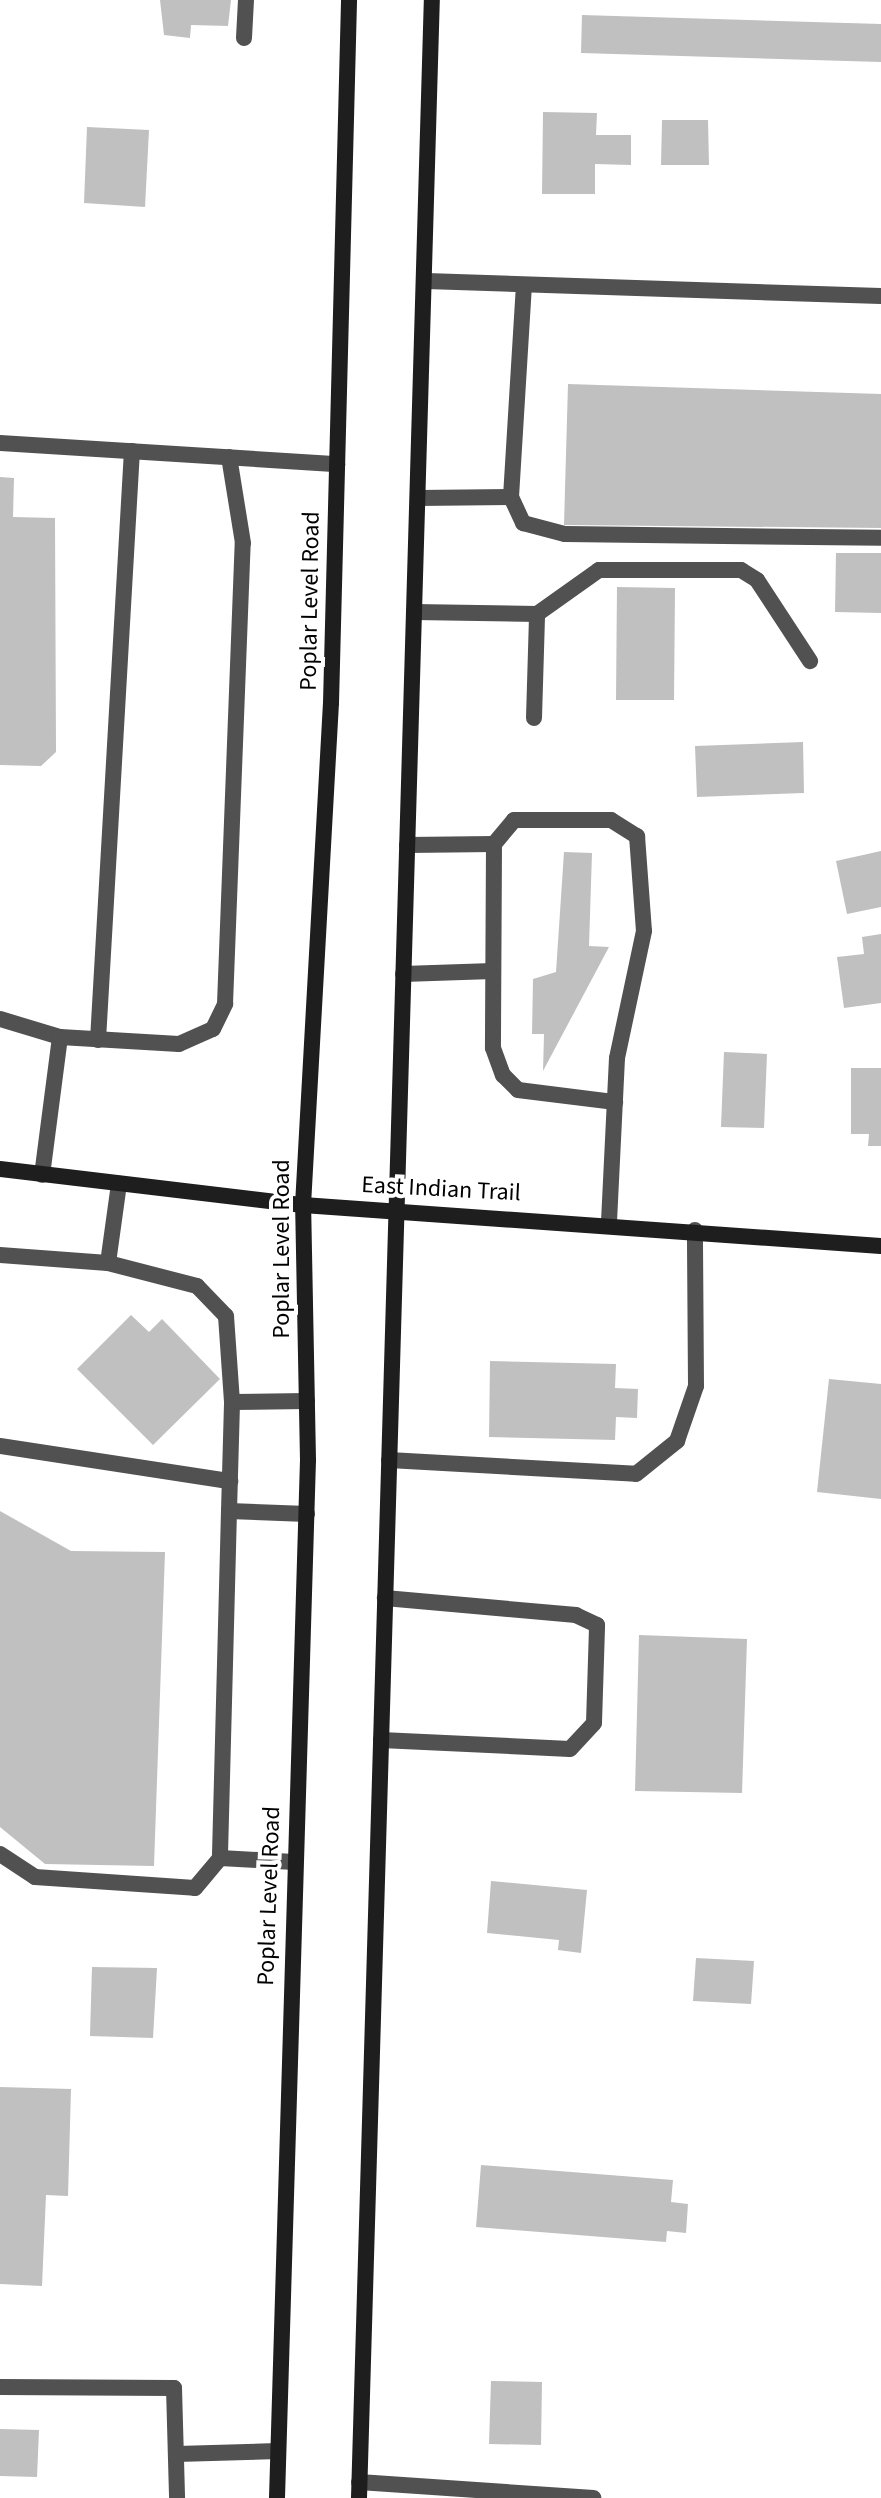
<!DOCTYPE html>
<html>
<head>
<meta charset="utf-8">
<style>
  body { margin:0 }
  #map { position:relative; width:881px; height:2498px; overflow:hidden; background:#fff; font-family:"Source Sans 3",sans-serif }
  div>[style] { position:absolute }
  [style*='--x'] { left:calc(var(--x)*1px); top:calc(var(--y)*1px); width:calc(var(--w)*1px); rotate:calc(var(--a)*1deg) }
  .building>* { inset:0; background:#c0c0c0 }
  .lane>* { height:16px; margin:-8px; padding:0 8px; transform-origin:8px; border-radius:8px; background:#515151 }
  .secondary>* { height:16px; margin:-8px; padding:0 8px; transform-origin:8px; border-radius:8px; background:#1e1e1e }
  span { translate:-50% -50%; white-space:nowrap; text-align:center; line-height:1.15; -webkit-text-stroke:8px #fff; paint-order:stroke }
  .street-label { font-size:24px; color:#000 }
</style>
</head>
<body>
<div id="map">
  <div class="building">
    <i style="clip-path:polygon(160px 0,231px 0,228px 26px,191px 25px,190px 38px,164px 35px)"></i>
    <i style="clip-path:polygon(582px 15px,881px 24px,881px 62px,581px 53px)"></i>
    <i style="clip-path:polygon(543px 112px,597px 113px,596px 135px,631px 135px,631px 165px,595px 164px,595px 194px,542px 194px)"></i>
    <i style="clip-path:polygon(662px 120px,708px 120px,709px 165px,661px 165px)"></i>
    <i style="clip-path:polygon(87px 127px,149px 130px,145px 207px,84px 203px)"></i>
    <i style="clip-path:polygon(568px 384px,881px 394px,881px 528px,564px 525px)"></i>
    <i style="clip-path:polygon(0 477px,14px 478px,13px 517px,55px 518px,56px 752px,41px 766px,0 765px)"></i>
    <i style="clip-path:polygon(836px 553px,881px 553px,881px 613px,835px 612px)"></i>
    <i style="clip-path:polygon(617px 587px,675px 588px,674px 700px,616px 700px)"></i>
    <i style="clip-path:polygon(803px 742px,804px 793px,697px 797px,695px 746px)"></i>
    <i style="clip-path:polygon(881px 851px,881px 907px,847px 914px,836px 861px)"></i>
    <i style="clip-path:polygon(564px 852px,592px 853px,589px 946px,609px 947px,543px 1071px,544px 1034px,532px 1034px,533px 979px,556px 972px)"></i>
    <i style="clip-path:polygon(881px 934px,881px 1003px,844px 1008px,837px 957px,864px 954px,862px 937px)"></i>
    <i style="clip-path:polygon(724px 1052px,767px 1054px,764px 1128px,721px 1127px)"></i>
    <i style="clip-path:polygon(851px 1068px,881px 1068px,881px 1146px,868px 1146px,869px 1134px,851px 1134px)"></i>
    <i style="clip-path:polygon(131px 1315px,149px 1332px,162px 1319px,220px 1379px,153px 1445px,77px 1369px)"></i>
    <i style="clip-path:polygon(490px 1361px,616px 1364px,615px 1388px,638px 1389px,637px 1418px,616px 1417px,615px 1440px,489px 1437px)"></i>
    <i style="clip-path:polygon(829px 1379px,881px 1384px,881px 1499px,817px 1492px)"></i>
    <i style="clip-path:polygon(0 1511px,71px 1551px,165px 1552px,154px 1866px,45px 1864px,0 1827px)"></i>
    <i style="clip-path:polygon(639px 1635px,747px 1639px,742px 1793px,635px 1791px)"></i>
    <i style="clip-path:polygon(491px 1881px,587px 1890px,581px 1953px,558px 1950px,559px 1940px,487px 1933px)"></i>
    <i style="clip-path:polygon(696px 1958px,754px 1961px,751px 2004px,693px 2001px)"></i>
    <i style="clip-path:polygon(92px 1967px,157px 1968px,153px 2038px,90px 2036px)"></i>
    <i style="clip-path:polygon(0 2087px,71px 2089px,68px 2196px,46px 2195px,42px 2286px,0 2284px)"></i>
    <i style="clip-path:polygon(481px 2165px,673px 2180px,671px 2202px,688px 2204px,686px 2233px,667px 2231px,666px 2242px,476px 2227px)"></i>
    <i style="clip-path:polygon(491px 2381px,542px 2382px,541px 2445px,489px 2444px)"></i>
    <i style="clip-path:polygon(0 2429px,39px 2430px,37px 2477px,0 2476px)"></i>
  </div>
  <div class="lane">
    <i style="--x:244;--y:38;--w:38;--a:-87"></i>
    <i style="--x:426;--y:281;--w:455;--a:1.9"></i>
    <i style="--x:0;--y:443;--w:338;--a:3.6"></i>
    <i style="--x:511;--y:497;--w:29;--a:65"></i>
    <i style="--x:523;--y:523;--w:43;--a:14.7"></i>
    <i style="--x:565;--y:534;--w:316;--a:0.7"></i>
    <i style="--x:418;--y:498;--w:93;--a:-0.6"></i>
    <i style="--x:511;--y:497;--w:210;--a:-86.5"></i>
    <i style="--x:414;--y:612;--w:123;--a:0.9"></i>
    <i style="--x:537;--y:614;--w:76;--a:-35.4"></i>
    <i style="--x:599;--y:570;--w:142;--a:0"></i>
    <i style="--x:741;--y:570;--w:19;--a:32"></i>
    <i style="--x:757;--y:580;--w:97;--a:56.8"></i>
    <i style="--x:534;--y:718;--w:104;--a:-88.3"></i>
    <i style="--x:494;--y:844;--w:204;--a:90.3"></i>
    <i style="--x:493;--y:1048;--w:29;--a:70"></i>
    <i style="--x:503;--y:1075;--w:21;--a:45"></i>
    <i style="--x:518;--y:1090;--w:98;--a:7.1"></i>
    <i style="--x:407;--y:845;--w:87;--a:-0.7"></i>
    <i style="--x:494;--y:844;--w:31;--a:-50"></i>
    <i style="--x:514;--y:820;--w:97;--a:0"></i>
    <i style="--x:611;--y:820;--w:31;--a:32"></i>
    <i style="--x:637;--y:836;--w:95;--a:85.8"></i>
    <i style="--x:644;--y:931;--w:130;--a:102"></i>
    <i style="--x:617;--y:1058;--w:165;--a:92.8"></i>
    <i style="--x:403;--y:974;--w:90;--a:-1.9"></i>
    <i style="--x:0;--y:1019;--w:63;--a:16.7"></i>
    <i style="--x:60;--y:1037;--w:139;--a:97.4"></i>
    <i style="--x:60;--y:1037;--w:119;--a:3.4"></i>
    <i style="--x:179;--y:1044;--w:37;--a:-24"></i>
    <i style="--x:213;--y:1029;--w:28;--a:-64"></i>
    <i style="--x:225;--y:1004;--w:461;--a:-87.8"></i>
    <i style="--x:243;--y:543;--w:87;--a:-99.2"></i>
    <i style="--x:98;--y:1040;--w:590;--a:-86.7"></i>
    <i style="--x:0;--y:1255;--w:108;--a:4.2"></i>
    <i style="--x:108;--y:1263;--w:92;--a:14.5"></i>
    <i style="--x:197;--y:1286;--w:42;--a:46"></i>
    <i style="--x:226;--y:1316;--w:86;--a:86"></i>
    <i style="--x:108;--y:1263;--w:80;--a:-82.1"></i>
    <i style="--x:0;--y:1446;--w:233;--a:8.7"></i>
    <i style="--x:389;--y:1460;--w:247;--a:3.2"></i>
    <i style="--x:636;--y:1474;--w:53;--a:-38.8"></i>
    <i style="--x:677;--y:1441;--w:58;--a:-70.9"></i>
    <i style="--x:696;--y:1386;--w:156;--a:-90.4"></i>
    <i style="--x:229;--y:1511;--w:347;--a:91.5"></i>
    <i style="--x:220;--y:1858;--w:74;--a:3.1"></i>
    <i style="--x:307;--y:1514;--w:78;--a:-177.8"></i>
    <i style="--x:229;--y:1511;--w:109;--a:-88.4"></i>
    <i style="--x:232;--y:1402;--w:75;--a:-0.8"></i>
    <i style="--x:381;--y:1740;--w:189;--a:2.7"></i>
    <i style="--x:570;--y:1749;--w:35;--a:-47"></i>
    <i style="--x:594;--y:1723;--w:98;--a:-88.2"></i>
    <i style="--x:597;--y:1625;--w:23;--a:-155"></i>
    <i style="--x:576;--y:1615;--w:192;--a:-174.9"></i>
    <i style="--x:0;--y:1854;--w:42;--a:33.3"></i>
    <i style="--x:35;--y:1877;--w:160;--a:3.9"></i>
    <i style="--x:195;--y:1888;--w:39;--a:-50"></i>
    <i style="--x:0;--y:2387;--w:174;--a:0.3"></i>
    <i style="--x:174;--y:2388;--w:110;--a:88.4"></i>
    <i style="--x:177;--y:2454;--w:101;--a:-1.7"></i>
    <i style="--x:359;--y:2482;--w:235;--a:3.9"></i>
  </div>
  <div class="secondary">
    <i style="--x:0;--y:1169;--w:305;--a:6.8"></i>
    <i style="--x:303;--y:1205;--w:579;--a:4.06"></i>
    <i style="--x:277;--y:2498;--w:1038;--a:-88.29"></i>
    <i style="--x:308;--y:1460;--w:255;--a:-91.1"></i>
    <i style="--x:303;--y:1205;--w:503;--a:-86.81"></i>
    <i style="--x:331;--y:703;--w:703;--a:-88.53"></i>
    <i style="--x:359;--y:2498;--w:2499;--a:-88.33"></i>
  </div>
  <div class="street-label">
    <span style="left:310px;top:601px;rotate:-89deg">Poplar Level Road</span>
    <span style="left:441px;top:1189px;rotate:3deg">East Indian Trail</span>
    <span style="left:282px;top:1249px;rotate:-90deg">Poplar Level Road</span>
    <span style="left:269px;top:1896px;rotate:-88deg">Poplar Level Road</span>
  </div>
</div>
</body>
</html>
